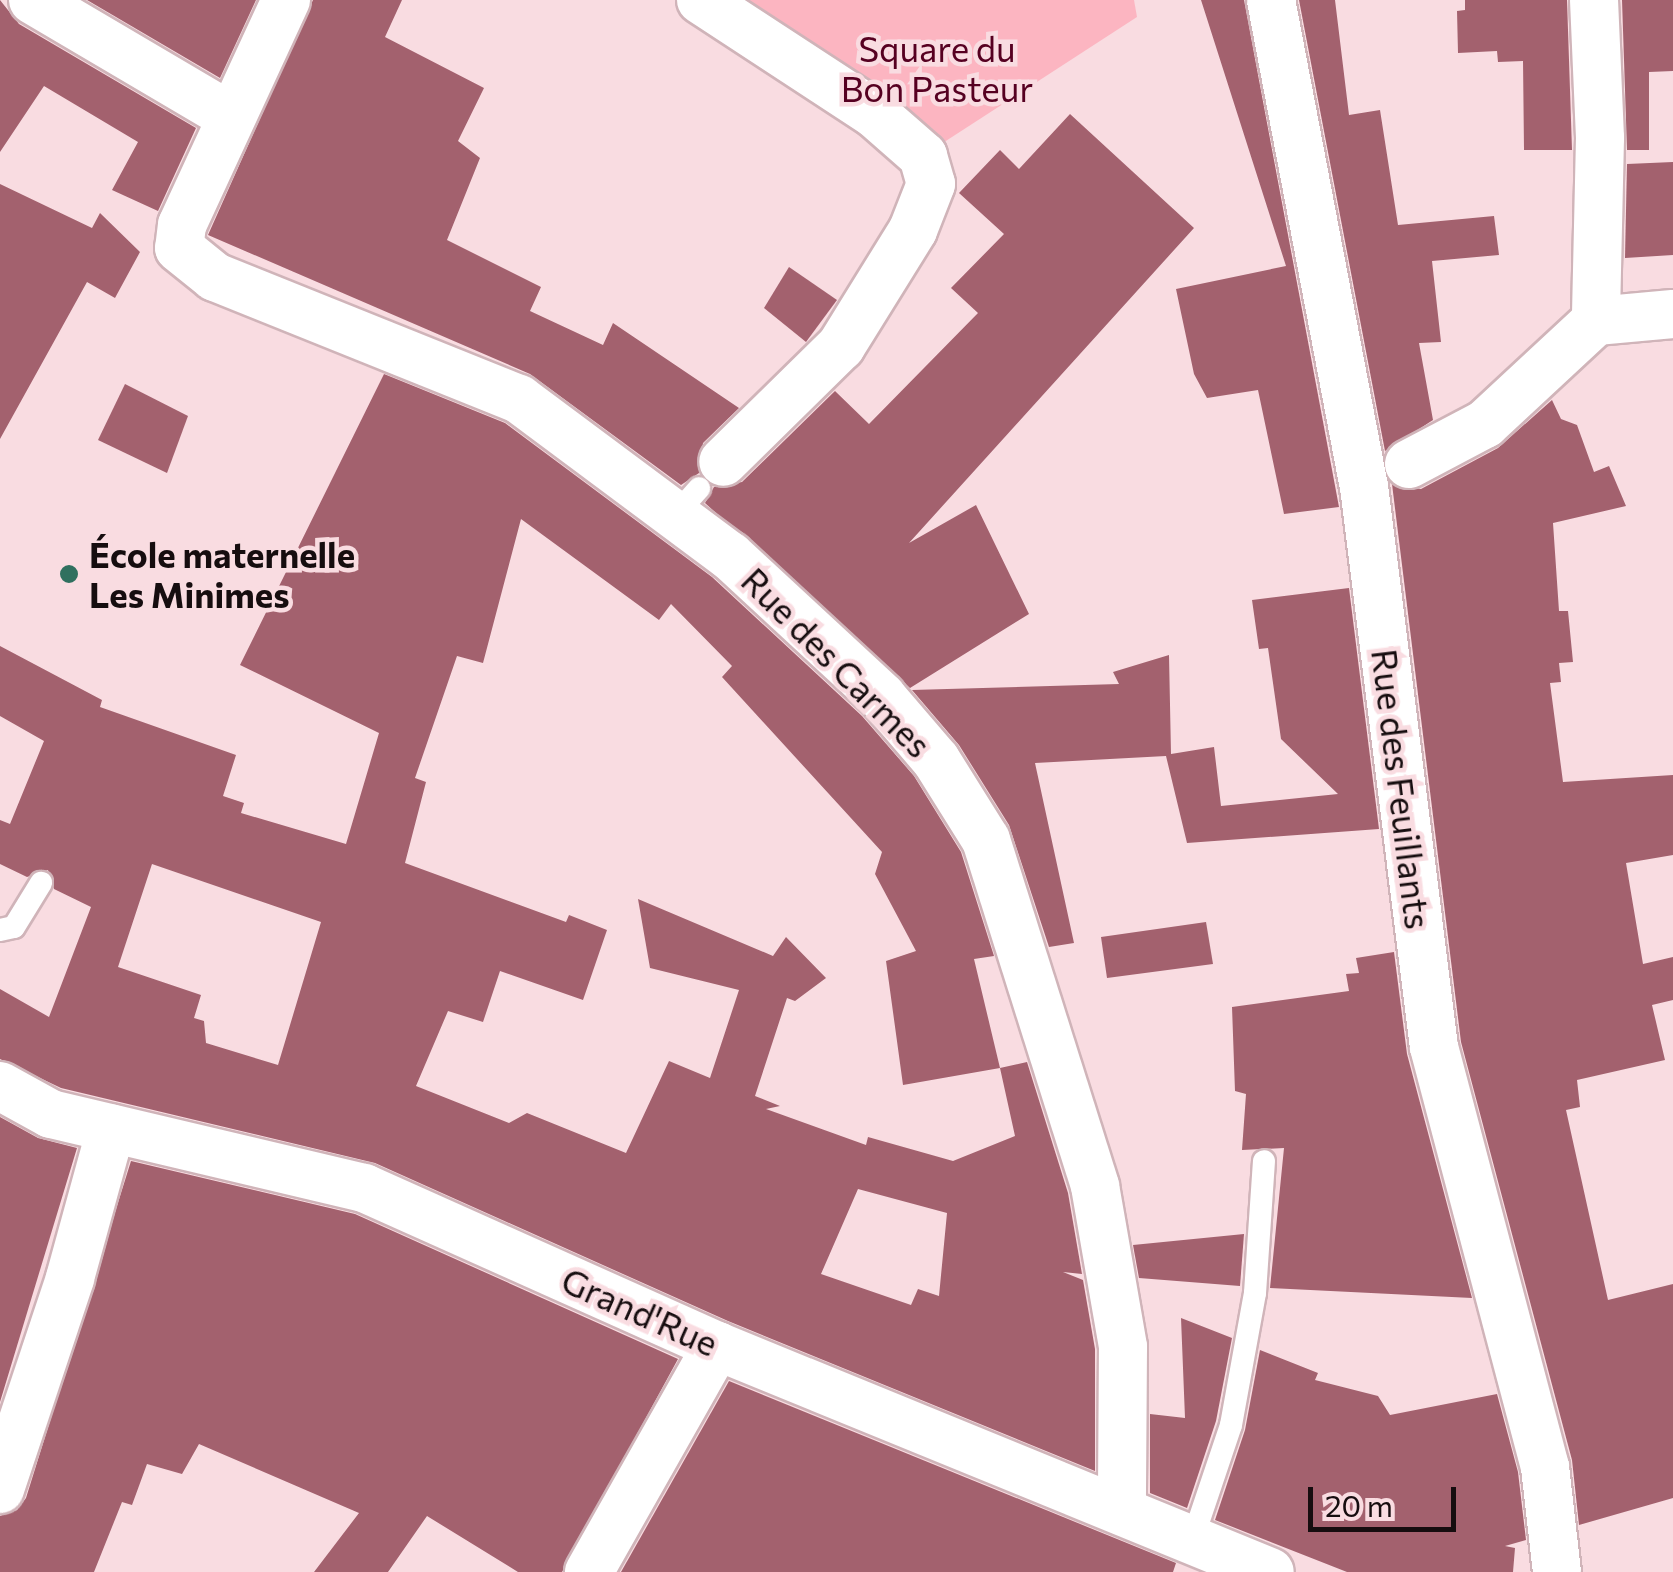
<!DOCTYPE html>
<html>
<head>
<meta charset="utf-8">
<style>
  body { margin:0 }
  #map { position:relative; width:1673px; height:1572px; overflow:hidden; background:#f9dce1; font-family:Commissioner,sans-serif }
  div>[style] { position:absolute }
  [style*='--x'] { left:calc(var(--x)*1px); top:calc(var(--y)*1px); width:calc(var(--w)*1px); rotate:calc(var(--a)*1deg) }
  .green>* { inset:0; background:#fcb5c1 }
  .building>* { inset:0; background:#a3616e }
  .roads { filter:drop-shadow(2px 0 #d0b4b9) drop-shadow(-2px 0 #d0b4b9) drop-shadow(0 2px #d0b4b9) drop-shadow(0 -2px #d0b4b9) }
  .lane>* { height:22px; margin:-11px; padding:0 11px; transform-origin:11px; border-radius:11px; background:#fff }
  .street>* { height:48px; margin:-24px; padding:0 24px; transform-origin:24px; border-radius:24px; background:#fff }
  .dots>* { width:28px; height:28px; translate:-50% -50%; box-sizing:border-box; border:5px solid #f9dce1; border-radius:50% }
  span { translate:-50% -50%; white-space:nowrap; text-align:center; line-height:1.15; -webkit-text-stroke:9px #f9dce1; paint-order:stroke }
  .park-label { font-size:35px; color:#560021 }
  .poi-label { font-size:35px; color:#160d0f; font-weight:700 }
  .left { translate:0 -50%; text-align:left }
  .street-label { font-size:35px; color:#160d0f }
  .scale { position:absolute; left:1308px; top:1487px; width:148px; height:45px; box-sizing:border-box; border:5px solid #160d0f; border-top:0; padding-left:12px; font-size:30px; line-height:35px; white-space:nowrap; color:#160d0f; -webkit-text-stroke:8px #f9dce1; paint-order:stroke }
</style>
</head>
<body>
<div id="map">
  <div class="green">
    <i style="clip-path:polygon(725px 0,1134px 0,1137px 17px,935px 148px)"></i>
  </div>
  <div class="building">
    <i style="clip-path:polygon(0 0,19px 24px,196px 128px,158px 211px,112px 190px,138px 142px,44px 86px,0 152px)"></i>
    <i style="clip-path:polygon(87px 0,256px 0,220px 78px)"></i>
    <i style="clip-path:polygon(313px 0,402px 0,385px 37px,484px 88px,458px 141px,480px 158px,447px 240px,541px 287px,530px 311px,603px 345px,613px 323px,739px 408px,703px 443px,699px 473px,681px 485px,530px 374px,208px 235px)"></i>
    <i style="clip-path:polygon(1201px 0,1244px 0,1339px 507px,1284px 514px,1258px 390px,1207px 398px,1194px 374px,1176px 289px,1286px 266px)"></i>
    <i style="clip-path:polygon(1299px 0,1335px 0,1349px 115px,1380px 110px,1398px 225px,1494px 216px,1499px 255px,1432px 261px,1441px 342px,1419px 343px,1433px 420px,1385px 451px)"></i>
    <i style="clip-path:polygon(1465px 0,1567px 0,1572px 150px,1524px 150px,1523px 61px,1498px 62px,1497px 51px,1458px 53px,1457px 11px,1465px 10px)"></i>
    <i style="clip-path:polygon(1622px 0,1673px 0,1673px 71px,1649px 72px,1649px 150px,1627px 150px)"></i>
    <i style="clip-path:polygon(1070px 114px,1194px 228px,909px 543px,976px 505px,1029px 614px,910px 688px,705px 503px,714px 487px,742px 482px,835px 391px,869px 424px,978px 313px,951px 288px,1004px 234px,959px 193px,1000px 150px,1019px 169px)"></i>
    <i style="clip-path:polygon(1673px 162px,1673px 255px,1625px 258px,1627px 164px)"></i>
    <i style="clip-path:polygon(0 184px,92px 228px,100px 213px,140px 252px,115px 298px,87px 282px,0 439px)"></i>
    <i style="clip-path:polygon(789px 267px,837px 300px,806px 342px,764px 308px)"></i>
    <i style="clip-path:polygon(evenodd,384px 374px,505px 423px,712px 577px,862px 716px,914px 776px,961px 852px,994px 956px,974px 959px,1000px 1068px,1027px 1062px,1068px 1193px,1082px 1274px,1063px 1272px,1083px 1280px,1095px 1349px,1095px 1471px,728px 1321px,375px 1163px,61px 1088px,0 1059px,0 989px,49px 1017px,91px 907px,54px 889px,48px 870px,27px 877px,0 864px,0 820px,10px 824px,44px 741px,0 716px,0 646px,102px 700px,100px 707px,236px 755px,223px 796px,244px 803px,241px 813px,346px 844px,379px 733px,240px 665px,384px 374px,521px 519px,659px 620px,671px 604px,732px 666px,722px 677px,882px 852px,875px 874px,916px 951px,886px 961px,903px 1085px,1000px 1068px,1015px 1136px,953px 1161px,868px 1137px,866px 1145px,766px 1109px,780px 1106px,755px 1096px,787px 998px,795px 1001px,826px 978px,786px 937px,773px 956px,638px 899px,650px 968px,739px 990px,710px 1078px,669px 1061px,626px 1153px,527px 1113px,509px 1123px,416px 1086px,448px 1011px,483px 1022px,500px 971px,583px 1000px,607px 930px,569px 915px,566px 922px,405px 863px,426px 782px,415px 778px,457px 656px,483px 663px,521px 519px,384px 374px,152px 864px,321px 922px,278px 1065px,206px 1043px,204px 1021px,194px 1018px,201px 995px,118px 967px,152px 864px,384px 374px,858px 1189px,947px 1213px,939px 1296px,918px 1289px,911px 1305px,821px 1274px,858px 1189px)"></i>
    <i style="clip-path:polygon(125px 384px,188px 416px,167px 473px,98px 440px)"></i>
    <i style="clip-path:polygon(1552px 400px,1561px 419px,1577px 425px,1594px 472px,1609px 466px,1626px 506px,1553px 523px,1559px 611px,1568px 611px,1573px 662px,1559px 663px,1561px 682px,1550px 683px,1563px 782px,1673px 775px,1673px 855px,1626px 863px,1643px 964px,1673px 957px,1673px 1000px,1652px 1005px,1665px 1060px,1577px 1080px,1580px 1107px,1566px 1110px,1608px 1300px,1673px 1284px,1673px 1498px,1579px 1525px,1572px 1460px,1461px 1042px,1392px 484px,1421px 489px,1498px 448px)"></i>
    <i style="clip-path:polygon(1349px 588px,1379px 829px,1187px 843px,1166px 756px,1035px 763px,1074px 943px,1049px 947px,1009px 825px,959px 745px,912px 690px,1119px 684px,1113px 672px,1169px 655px,1171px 754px,1214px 747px,1221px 806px,1338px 794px,1281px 739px,1268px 648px,1259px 649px,1252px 600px)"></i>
    <i style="clip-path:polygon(1206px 922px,1213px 964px,1107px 978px,1101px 937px)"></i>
    <i style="clip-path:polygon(1394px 952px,1407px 1054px,1472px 1298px,1270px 1288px,1284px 1148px,1242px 1150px,1246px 1094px,1235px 1091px,1232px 1007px,1349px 991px,1346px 974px,1359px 973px,1356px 958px)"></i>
    <i style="clip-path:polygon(0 1117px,38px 1138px,77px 1148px,0 1402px)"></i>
    <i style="clip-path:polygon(131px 1161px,355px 1214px,678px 1359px,562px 1572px,518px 1572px,427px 1516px,388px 1572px,314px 1572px,359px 1513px,199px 1444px,182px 1474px,147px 1464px,132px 1505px,122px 1502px,94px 1572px,0 1572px,0 1516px,17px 1510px,26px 1498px)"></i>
    <i style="clip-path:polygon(1244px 1234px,1240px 1286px,1139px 1278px,1133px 1245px)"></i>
    <i style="clip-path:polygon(1181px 1318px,1232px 1338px,1216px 1421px,1187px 1508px,1150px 1493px,1150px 1414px,1185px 1418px)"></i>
    <i style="clip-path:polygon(1260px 1350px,1318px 1373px,1315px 1380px,1378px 1396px,1390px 1415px,1497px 1394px,1518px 1472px,1526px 1540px,1505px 1546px,1515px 1548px,1513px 1572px,1347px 1572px,1215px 1520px,1245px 1430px)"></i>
    <i style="clip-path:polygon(729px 1381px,1176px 1563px,1173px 1572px,621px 1572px)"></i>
  </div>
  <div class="roads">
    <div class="lane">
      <i style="--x:675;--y:515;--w:36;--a:-48"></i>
      <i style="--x:0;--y:930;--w:14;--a:-12"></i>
      <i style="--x:14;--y:927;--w:52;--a:-58.5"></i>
      <i style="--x:1193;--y:1538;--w:119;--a:-71.4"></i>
      <i style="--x:1231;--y:1425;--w:134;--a:-79.7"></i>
      <i style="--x:1255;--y:1293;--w:132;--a:-86.1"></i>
    </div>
    <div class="street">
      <i style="--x:33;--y:0;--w:229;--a:30.5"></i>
      <i style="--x:286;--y:0;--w:248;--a:114.8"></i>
      <i style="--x:182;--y:225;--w:23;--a:97"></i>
      <i style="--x:179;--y:248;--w:46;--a:38.9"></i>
      <i style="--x:215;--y:277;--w:328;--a:21.9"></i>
      <i style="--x:519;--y:399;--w:263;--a:36.7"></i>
      <i style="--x:730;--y:556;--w:207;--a:42.8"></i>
      <i style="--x:882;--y:697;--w:83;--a:49.4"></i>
      <i style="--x:936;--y:760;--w:94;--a:58"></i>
      <i style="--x:986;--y:840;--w:363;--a:72.5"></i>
      <i style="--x:1095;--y:1186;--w:163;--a:80.1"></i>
      <i style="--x:1123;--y:1347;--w:162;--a:90.4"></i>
      <i style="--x:701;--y:0;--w:208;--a:33.2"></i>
      <i style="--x:875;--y:114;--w:64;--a:41.2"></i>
      <i style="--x:923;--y:156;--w:29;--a:74"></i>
      <i style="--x:931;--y:184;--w:49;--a:111.4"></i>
      <i style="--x:913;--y:230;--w:137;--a:121.8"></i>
      <i style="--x:841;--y:346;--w:165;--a:135.5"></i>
      <i style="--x:1271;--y:0;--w:495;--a:79.2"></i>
      <i style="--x:1364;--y:486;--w:565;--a:82.89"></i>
      <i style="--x:1434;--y:1047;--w:434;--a:75.2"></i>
      <i style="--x:1545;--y:1467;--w:106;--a:83.5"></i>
      <i style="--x:1594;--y:0;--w:138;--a:87.5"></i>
      <i style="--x:1600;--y:138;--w:183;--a:91.3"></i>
      <i style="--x:1409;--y:464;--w:86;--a:-27.8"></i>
      <i style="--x:1485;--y:424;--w:151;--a:-42.9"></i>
      <i style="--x:1596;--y:321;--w:77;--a:-5.2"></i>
      <i style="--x:0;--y:1086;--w:58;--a:28.8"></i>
      <i style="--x:51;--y:1114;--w:322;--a:13.3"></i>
      <i style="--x:364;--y:1188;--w:387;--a:24.1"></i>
      <i style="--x:717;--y:1346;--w:597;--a:22.23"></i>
      <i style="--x:0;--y:1489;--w:222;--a:-71.6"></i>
      <i style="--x:70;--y:1278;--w:155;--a:-74.6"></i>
      <i style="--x:589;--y:1572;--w:260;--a:-60.5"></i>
    </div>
  </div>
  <div class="dots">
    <i style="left:69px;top:574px;background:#30705f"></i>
  </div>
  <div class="park-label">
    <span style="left:937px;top:68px">Square du<br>Bon Pasteur</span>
  </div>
  <div class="poi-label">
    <span class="left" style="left:89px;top:574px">École maternelle<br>Les Minimes</span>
  </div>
  <div class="street-label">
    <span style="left:837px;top:662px;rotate:45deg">Rue des Carmes</span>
    <span style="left:1402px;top:789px;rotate:83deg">Rue des Feuillants</span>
    <span style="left:640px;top:1311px;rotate:24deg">Grand'Rue</span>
  </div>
  <div class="scale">20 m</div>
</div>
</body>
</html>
